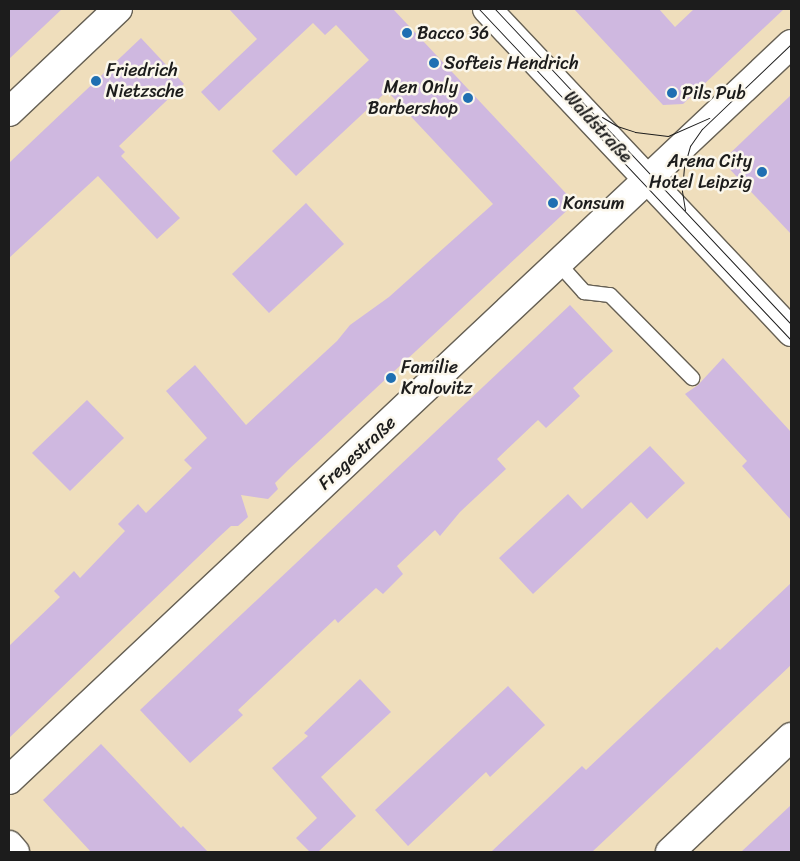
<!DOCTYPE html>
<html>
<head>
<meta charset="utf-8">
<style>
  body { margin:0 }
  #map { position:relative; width:800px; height:861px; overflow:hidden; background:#efdebc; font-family:Sriracha,sans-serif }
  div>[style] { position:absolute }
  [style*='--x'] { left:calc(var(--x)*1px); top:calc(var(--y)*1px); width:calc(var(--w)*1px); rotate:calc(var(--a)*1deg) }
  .building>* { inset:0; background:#cfb8e0 }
  .roads { filter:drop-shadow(1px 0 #666054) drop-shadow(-1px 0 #666054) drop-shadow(0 1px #666054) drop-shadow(0 -1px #666054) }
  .service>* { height:14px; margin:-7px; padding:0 7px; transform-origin:7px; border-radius:7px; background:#fff }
  .minor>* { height:28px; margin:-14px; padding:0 14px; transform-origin:14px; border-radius:14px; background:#fff }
  .secondary>* { height:28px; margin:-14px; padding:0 14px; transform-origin:14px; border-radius:14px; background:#fff }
  .tram>* { height:1px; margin:-0.5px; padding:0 0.5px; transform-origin:0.5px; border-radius:0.5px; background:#1c1c1c }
  .dots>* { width:14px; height:14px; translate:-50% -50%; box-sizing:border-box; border:2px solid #fbf7ec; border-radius:50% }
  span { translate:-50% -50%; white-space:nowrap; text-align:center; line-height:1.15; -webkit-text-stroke:5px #fbf7ec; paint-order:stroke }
  .poi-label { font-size:18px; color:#1c1c1c }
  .left { translate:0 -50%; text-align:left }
  .right { translate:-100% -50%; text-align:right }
  .street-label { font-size:18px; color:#1c1c1c }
  .frame { position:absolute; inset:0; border:10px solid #1c1c1c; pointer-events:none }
</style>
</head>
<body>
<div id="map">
  <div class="building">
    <i style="clip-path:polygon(9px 9px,62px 9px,9px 59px)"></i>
    <i style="clip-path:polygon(229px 9px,393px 9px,575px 203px,288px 470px,275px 483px,278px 489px,268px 499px,241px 495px,248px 517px,238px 526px,231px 526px,219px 537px,9px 738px,9px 646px,60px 597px,54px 591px,74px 571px,80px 578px,125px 531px,118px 524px,138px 504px,146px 513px,192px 468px,184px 460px,207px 438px,166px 391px,195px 365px,246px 425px,337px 341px,350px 325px,389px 297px,493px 204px,387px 91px,296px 176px,272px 151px,369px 60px,336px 25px,325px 35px,313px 23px,219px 111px,201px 92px,257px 39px)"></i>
    <i style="clip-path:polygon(574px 9px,659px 9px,675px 27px,694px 9px,784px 9px,683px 104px,663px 105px)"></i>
    <i style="clip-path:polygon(141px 38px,184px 84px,119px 146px,125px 152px,121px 156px,180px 218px,157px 239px,98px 176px,9px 258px,9px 163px)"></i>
    <i style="clip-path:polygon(791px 95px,791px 234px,722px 161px)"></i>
    <i style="clip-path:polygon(306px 203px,344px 244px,269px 313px,232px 274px)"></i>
    <i style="clip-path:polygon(570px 305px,613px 351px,573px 388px,580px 396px,546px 428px,538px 420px,518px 439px,497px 459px,506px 469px,460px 512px,440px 536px,435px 530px,397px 566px,403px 574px,383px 594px,376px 588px,338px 623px,335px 619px,238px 710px,243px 715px,190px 763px,140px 710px)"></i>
    <i style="clip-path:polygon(723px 358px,791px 432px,791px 520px,742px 466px,747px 461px,685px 394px,698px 385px)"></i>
    <i style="clip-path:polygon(87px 400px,124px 438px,70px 491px,32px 453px)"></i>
    <i style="clip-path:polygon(650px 446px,685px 483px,647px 519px,631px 502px,533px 594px,499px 558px,568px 494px,582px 509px)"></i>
    <i style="clip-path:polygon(791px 583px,791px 665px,592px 852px,491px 852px,582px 766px,586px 770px,717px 647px,720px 650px)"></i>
    <i style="clip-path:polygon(360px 679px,391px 712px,321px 777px,356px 816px,318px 852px,310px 852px,296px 838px,317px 818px,272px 768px,308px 736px,304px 733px)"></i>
    <i style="clip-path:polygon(508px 686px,545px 725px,490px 777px,486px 772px,408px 846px,375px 810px)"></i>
    <i style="clip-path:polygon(101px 744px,181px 828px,183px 826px,208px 852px,91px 852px,43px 800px)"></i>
    <i style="clip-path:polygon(791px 805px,791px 852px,741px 852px)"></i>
  </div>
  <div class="roads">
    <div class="service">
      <i style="--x:559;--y:264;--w:38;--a:48"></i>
      <i style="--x:584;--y:292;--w:26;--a:7"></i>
      <i style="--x:610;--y:295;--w:117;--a:45.3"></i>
    </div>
    <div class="minor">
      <i style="--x:9;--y:112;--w:150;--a:-43.4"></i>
      <i style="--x:9;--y:780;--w:1074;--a:-43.26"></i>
      <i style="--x:9;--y:845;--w:9;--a:49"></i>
      <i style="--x:670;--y:852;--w:167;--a:-43.5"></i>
    </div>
    <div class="secondary">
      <i style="--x:487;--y:9;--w:444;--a:46.7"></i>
    </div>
  </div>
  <div class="tram">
    <i style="--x:479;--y:9;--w:455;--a:46.7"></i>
    <i style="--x:495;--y:9;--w:432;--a:46.8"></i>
    <i style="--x:602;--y:117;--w:17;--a:31"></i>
    <i style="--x:617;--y:126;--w:19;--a:18"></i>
    <i style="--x:635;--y:132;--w:33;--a:7"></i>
    <i style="--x:668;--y:136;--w:45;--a:-23.7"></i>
    <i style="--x:685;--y:210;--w:20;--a:-99"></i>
    <i style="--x:682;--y:190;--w:23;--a:-85"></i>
    <i style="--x:684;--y:167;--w:22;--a:-74"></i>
    <i style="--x:690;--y:146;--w:21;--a:-55"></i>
    <i style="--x:702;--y:129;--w:123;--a:-43.7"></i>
  </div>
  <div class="dots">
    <i style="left:407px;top:33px;background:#1f6fb2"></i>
    <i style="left:434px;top:63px;background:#1f6fb2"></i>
    <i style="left:96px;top:81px;background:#1f6fb2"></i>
    <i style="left:672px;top:93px;background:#1f6fb2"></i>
    <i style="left:468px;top:98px;background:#1f6fb2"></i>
    <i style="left:762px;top:172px;background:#1f6fb2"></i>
    <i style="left:553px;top:203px;background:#1f6fb2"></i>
    <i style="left:391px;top:378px;background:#1f6fb2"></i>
  </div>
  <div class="poi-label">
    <span class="left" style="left:417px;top:33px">Bacco 36</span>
    <span class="left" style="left:444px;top:63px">Softeis Hendrich</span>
    <span class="left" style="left:106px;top:81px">Friedrich<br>Nietzsche</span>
    <span class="right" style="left:458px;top:98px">Men Only<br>Barbershop</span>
    <span class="left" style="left:682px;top:93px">Pils Pub</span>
    <span class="right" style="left:752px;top:172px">Arena City<br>Hotel Leipzig</span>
    <span class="left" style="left:563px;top:203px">Konsum</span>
    <span class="left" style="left:401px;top:378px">Familie<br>Kralovitz</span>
  </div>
  <div class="street-label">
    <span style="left:598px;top:127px;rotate:47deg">Waldstraße</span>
    <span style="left:357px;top:453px;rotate:-43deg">Fregestraße</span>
  </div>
  <div class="frame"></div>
</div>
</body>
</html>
